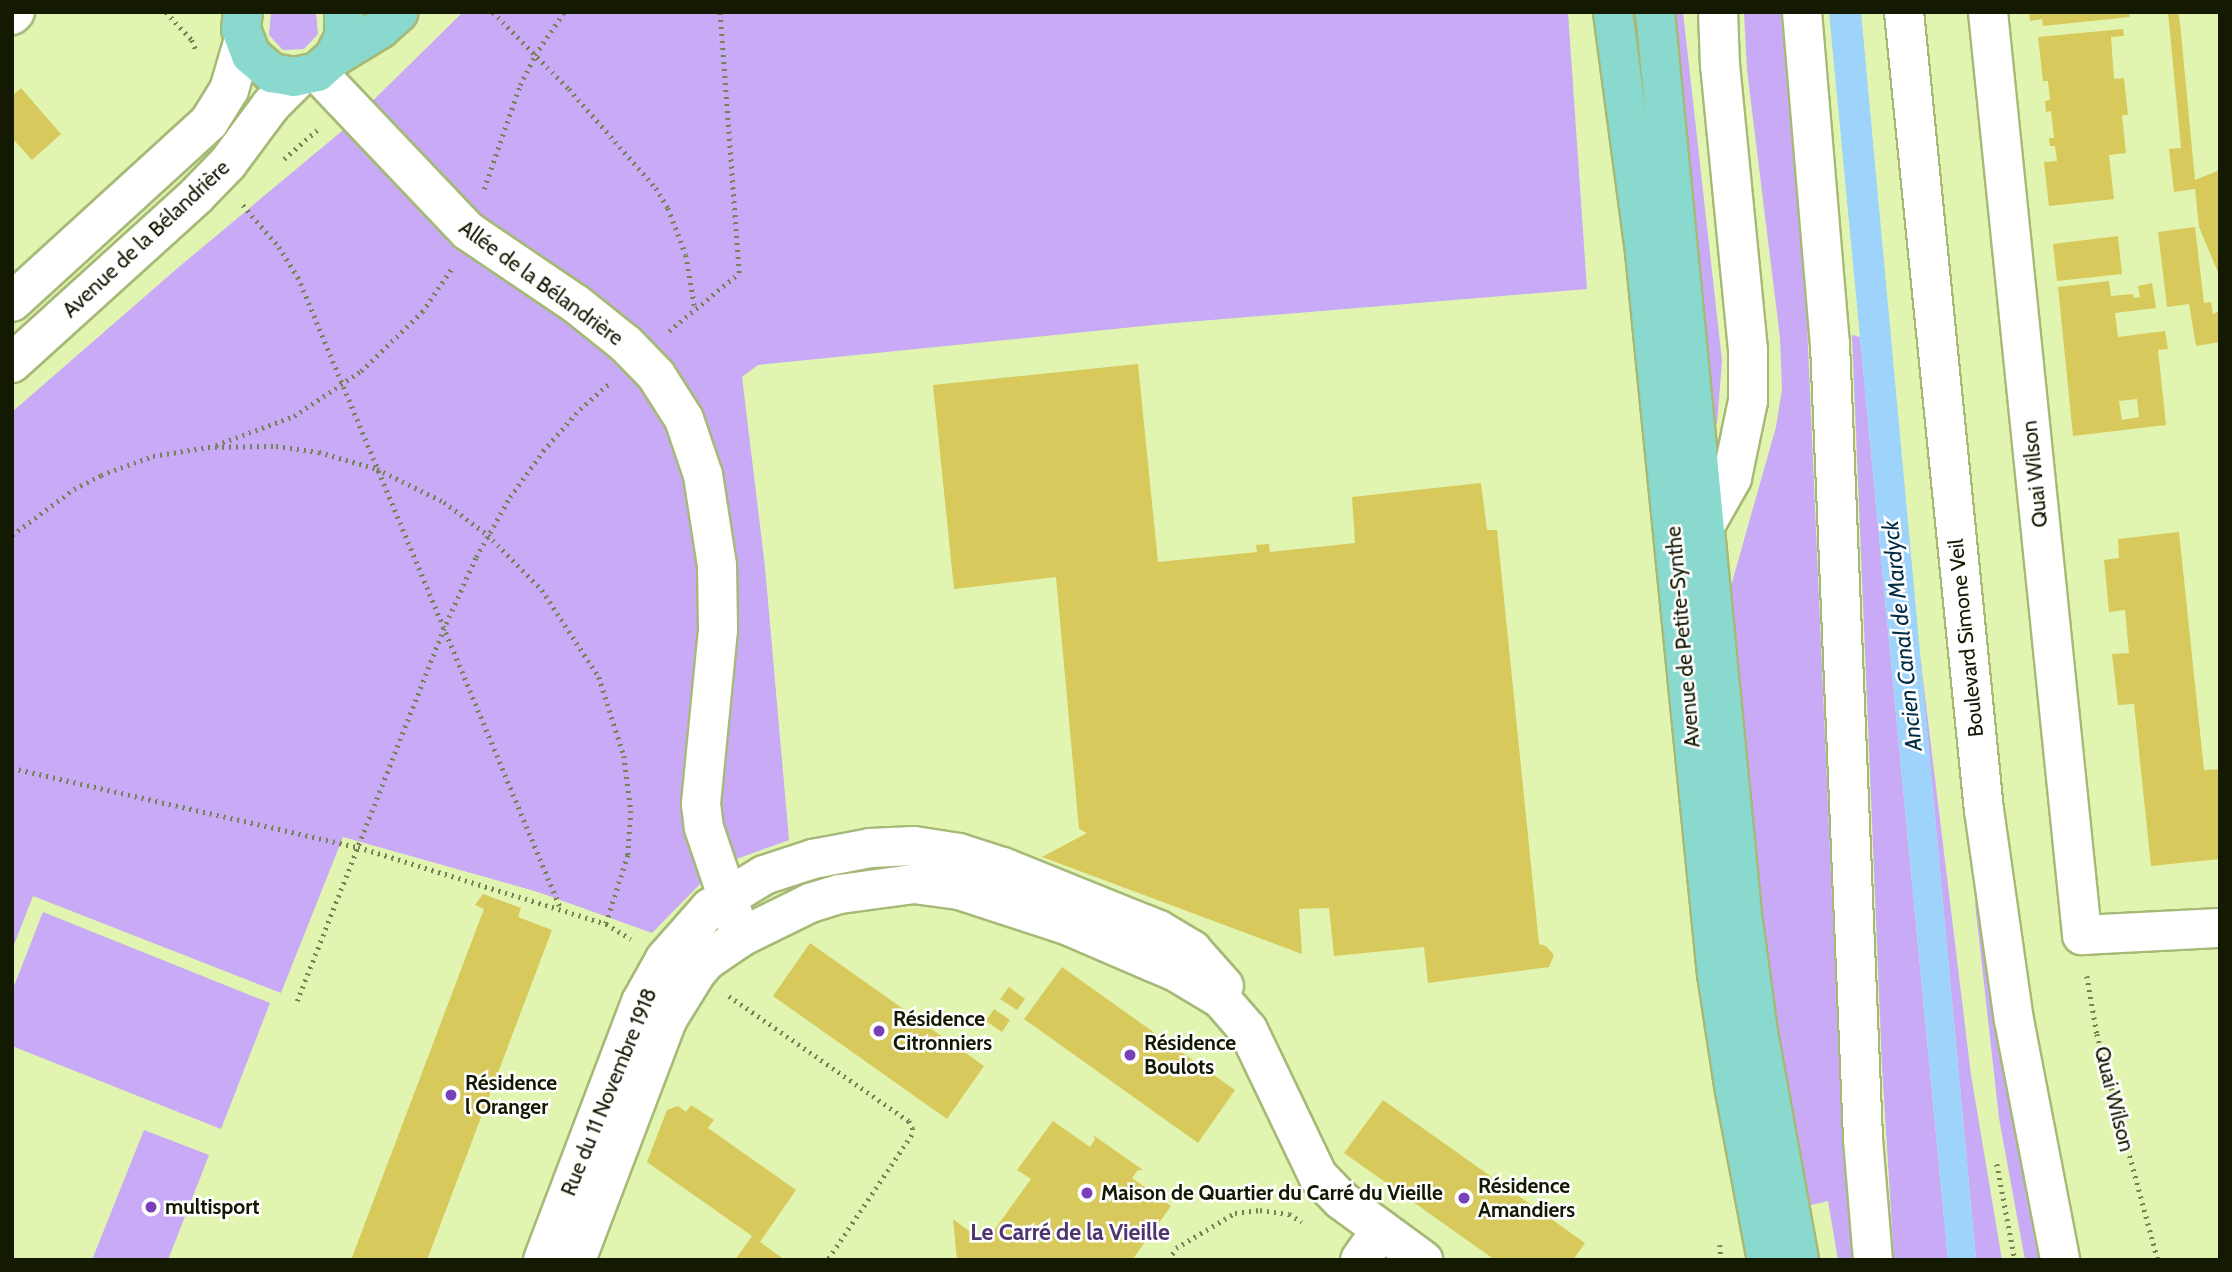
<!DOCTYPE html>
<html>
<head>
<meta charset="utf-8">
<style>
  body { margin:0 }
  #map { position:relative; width:2232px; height:1272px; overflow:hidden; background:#e1f5b0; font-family:Cabin,sans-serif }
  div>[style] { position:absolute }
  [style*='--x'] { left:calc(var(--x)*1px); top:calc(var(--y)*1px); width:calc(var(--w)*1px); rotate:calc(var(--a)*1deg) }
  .green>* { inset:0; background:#c8aaf7 }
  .water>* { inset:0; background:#9ed3fb }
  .building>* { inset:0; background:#d8c95c }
  .path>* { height:4.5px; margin-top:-2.25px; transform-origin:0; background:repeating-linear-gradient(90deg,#768255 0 2px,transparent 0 7px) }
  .roads { filter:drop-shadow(2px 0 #a6b977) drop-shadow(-2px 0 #a6b977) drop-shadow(0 2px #a6b977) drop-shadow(0 -2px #a6b977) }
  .minor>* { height:38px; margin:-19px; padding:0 19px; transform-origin:19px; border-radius:19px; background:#fff }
  .major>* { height:38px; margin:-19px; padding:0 19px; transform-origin:19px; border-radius:19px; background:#89d9ce }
  .dots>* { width:19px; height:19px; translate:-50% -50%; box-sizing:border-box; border:4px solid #fff; border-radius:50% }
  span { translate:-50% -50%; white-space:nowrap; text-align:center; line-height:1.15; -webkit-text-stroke:5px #fff; paint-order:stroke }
  .street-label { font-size:21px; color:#141a02 }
  .poi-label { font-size:21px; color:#141a02; font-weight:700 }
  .left { translate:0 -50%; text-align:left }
  .water-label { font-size:23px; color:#012c46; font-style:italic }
  .neighbourhood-label { font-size:23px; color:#4e3570; font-weight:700 }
  .frame { position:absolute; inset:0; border:14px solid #141a02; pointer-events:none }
</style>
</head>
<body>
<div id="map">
  <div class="green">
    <i style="clip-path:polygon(271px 12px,316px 12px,318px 34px,304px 49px,283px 50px,269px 35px)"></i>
    <i style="clip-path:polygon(463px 12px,1568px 12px,1587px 289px,1163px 324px,758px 365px,742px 377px,765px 567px,789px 840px,731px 861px,703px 881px,652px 933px,538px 892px,343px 837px,281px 993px,33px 896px,12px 950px,12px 412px,180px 266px,342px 131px)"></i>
    <i style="clip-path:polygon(1668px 12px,1683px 12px,1722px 361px,1717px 424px,1709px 425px)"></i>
    <i style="clip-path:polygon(1744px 12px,1781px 12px,1805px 278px,1842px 1125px,1852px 1260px,1838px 1260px,1828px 1201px,1803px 1207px,1771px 1036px,1727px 600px,1776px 427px,1782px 389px,1780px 338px,1747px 70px)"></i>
    <i style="clip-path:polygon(1852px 335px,1860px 337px,1948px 1260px,1894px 1260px,1882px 1066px)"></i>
    <i style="clip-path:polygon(1920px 655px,1971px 1075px,2002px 1260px,1976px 1260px)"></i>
    <i style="clip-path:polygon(1975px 903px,1979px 903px,2043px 1260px,2025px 1260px,1999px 1118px)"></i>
    <i style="clip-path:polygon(43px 912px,270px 1003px,221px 1129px,12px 1046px,12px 991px)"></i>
    <i style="clip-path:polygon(144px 1130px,209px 1155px,168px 1260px,92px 1260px)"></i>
  </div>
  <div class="water">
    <i style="clip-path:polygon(1829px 12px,1861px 12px,1976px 1260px,1948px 1260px)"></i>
  </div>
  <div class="building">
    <i style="clip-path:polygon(2029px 12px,2129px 12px,2130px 17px,2043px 26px,2042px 19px,2030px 21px)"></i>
    <i style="clip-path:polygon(2168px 12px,2178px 12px,2180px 23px,2195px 180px,2220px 170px,2220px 277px,2199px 227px,2195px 189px,2174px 192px,2169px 149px,2181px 148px)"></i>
    <i style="clip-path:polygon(2123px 29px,2124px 36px,2111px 37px,2114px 79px,2124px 78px,2128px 115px,2122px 115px,2126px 153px,2109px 155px,2114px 199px,2049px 206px,2044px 162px,2057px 161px,2055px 146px,2050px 146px,2049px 138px,2054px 138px,2051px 111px,2046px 112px,2045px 101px,2050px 100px,2048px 81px,2043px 81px,2038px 37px)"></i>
    <i style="clip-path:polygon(21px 88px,61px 134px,32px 160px,12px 138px,12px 96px)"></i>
    <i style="clip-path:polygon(2195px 227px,2204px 303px,2211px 302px,2213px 314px,2220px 311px,2220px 342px,2196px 346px,2189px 304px,2167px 307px,2158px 232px)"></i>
    <i style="clip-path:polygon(2118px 236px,2122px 274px,2057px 281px,2053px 244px)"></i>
    <i style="clip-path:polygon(evenodd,2109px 281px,2111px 296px,2133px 294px,2134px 298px,2140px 297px,2138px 286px,2152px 283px,2156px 308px,2115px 313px,2118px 337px,2165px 331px,2168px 349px,2158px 350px,2166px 425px,2073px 436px,2058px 287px,2109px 281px,2137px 399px,2139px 417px,2122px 420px,2119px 401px,2137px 399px)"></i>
    <i style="clip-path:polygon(1138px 364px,1158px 562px,1257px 552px,1256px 545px,1269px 544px,1270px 552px,1355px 543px,1352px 497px,1481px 483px,1487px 530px,1497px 530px,1539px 944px,1546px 946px,1554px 955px,1549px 967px,1428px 983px,1424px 947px,1334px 956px,1329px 908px,1299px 909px,1302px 954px,1042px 857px,1087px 833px,1079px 829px,1056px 577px,954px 589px,933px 385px)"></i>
    <i style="clip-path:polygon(2179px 532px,2204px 770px,2220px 769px,2220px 859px,2151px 866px,2134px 704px,2118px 705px,2112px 654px,2129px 653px,2125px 610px,2109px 612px,2104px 560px,2119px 558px,2118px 539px)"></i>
    <i style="clip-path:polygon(483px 894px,521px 908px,518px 917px,552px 930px,427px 1260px,351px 1260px,484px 909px,475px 905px)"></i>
    <i style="clip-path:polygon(810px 943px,984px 1066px,947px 1119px,773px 996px)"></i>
    <i style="clip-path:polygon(1062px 967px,1235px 1090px,1198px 1143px,1024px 1019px)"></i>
    <i style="clip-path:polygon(1009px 987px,1025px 999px,1017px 1010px,1000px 999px)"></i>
    <i style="clip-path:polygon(994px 1009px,1010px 1020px,1002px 1032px,986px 1021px)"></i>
    <i style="clip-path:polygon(1383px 1100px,1585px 1243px,1573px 1260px,1495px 1260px,1344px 1153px)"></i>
    <i style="clip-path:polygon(691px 1105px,714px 1120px,708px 1128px,796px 1190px,760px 1242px,785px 1260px,735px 1260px,752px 1236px,647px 1162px,667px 1110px,678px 1106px,686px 1112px)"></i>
    <i style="clip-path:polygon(1053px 1121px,1090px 1147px,1095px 1139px,1093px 1135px,1143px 1170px,1138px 1170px,1132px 1178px,1171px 1206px,1132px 1260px,957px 1260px,953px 1219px,985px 1243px,1031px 1179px,1017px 1170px)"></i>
  </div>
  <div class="path">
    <i style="--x:166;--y:12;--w:38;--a:47"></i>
    <i style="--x:192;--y:40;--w:14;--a:69"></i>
    <i style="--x:493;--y:12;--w:108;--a:45.4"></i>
    <i style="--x:569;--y:89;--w:132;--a:48.7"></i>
    <i style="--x:656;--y:188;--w:23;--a:59"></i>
    <i style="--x:668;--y:208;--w:50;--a:69"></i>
    <i style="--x:686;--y:255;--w:55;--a:80.5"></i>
    <i style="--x:284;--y:159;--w:44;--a:-41.3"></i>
    <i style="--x:484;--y:189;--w:110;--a:-70.9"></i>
    <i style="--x:520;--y:85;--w:34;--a:-63"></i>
    <i style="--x:535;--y:55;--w:52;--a:-56"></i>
    <i style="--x:243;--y:205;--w:55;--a:49.4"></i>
    <i style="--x:279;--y:247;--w:36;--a:58"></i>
    <i style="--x:298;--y:277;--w:685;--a:67.41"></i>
    <i style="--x:669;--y:331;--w:91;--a:-39.6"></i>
    <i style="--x:739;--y:273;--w:262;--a:-94.2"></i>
    <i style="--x:216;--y:445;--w:83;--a:-20.4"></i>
    <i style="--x:294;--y:416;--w:81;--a:-33.9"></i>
    <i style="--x:361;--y:371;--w:85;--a:-44"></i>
    <i style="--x:422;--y:312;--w:53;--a:-55.7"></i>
    <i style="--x:12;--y:535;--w:77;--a:-36.6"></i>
    <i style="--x:74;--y:489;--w:30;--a:-27"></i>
    <i style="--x:101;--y:475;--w:55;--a:-20.1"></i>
    <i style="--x:153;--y:456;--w:56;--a:-9.3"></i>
    <i style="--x:208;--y:447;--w:68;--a:-0.8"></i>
    <i style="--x:276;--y:446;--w:43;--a:7.9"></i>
    <i style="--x:319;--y:452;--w:60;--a:16.3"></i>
    <i style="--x:377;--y:469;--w:75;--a:26.2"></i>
    <i style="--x:444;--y:502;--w:55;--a:36.9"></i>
    <i style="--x:488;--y:535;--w:77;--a:45.5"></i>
    <i style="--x:542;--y:590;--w:104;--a:56.8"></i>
    <i style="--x:599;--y:677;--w:83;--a:72.4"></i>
    <i style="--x:624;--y:756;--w:55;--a:82.7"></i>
    <i style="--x:631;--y:811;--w:44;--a:93.9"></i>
    <i style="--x:628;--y:855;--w:72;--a:107.7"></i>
    <i style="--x:12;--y:768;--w:355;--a:12.9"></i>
    <i style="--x:358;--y:847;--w:260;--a:17.2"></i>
    <i style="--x:606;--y:924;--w:29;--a:31"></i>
    <i style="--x:2087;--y:976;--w:59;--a:80.2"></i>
    <i style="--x:2097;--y:1034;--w:234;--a:74.9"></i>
    <i style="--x:729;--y:996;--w:219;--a:34.8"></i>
    <i style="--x:909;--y:1121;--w:8;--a:60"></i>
    <i style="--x:913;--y:1128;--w:7;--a:98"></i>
    <i style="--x:912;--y:1135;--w:151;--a:123.9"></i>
    <i style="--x:297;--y:1001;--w:399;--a:-68.5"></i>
    <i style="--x:443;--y:630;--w:80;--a:-65.7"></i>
    <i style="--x:476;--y:557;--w:69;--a:-60.5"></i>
    <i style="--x:510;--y:497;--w:57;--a:-54.3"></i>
    <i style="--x:543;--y:451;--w:56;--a:-48.6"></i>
    <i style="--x:580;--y:409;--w:40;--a:-41"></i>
    <i style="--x:1997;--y:1164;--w:98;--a:79.4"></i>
    <i style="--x:1720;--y:1245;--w:15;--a:86"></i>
    <i style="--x:1168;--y:1260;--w:14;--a:-56"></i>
    <i style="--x:1176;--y:1248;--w:69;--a:-30.7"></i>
    <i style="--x:1235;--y:1213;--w:25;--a:-7"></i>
    <i style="--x:1260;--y:1210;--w:29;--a:8"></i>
    <i style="--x:1289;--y:1214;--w:15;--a:32"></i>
  </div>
  <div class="roads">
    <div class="minor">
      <i style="--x:1802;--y:12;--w:333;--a:85.2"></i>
      <i style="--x:1830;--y:344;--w:796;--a:87.62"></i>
      <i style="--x:1863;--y:1139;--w:121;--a:85.3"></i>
      <i style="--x:1904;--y:12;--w:802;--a:84.28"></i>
      <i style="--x:1984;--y:810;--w:212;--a:81.9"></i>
      <i style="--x:2014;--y:1020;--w:244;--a:79.1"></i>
      <i style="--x:1988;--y:12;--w:928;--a:84.18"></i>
      <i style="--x:2082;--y:935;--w:138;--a:-2.9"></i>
      <i style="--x:12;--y:15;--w:4;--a:-45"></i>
      <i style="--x:317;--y:72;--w:219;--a:46.5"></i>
      <i style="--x:468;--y:231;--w:130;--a:34.1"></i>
      <i style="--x:576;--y:304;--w:64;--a:38.7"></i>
      <i style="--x:626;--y:344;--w:43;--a:45.9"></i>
      <i style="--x:656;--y:375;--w:52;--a:57.5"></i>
      <i style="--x:684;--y:419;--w:59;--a:71.3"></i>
      <i style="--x:703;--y:475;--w:91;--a:81.2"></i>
      <i style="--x:717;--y:565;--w:65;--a:89.1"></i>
      <i style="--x:718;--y:630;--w:175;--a:95.6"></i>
      <i style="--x:701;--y:804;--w:24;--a:83"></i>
      <i style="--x:704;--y:828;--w:115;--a:71.3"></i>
      <i style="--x:12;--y:302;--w:267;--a:-42.4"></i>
      <i style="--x:209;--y:122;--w:38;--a:-58"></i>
      <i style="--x:229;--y:90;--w:53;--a:-73.6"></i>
      <i style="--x:12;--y:363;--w:250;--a:-42.2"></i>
      <i style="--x:197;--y:195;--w:45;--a:-45.9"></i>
      <i style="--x:228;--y:163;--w:72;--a:-53.4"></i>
      <i style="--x:271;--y:105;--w:41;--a:-45"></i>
      <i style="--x:1694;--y:545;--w:77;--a:-60.4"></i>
      <i style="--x:1732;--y:478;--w:79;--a:-78.3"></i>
      <i style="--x:1748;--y:401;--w:51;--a:-90"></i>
      <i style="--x:1748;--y:350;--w:285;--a:-95.6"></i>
      <i style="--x:1720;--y:66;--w:54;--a:-92.1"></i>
      <i style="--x:543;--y:1260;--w:276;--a:-69.2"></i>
      <i style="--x:641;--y:1002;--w:49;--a:-60.8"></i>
      <i style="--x:665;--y:959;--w:68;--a:-48.6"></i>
      <i style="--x:710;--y:908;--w:63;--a:-31.4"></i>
      <i style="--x:764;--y:875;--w:52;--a:-18.1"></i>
      <i style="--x:813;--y:859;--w:58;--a:-10.9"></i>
      <i style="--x:870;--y:848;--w:44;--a:-2.6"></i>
      <i style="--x:914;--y:846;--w:46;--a:8.8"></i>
      <i style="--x:959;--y:853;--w:46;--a:17.7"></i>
      <i style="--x:1003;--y:867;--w:168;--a:22"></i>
      <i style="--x:1159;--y:930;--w:39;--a:31"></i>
      <i style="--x:1192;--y:950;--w:48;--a:48.4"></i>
      <i style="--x:576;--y:1260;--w:257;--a:-69.2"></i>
      <i style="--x:667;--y:1020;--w:55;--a:-58.3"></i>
      <i style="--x:696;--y:973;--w:16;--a:-50"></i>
      <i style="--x:706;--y:961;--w:42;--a:-34.4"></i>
      <i style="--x:741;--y:937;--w:77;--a:-26.2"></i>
      <i style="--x:810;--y:903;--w:31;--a:-17"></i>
      <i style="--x:840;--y:894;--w:75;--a:-7.7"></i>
      <i style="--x:914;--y:884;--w:45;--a:7.6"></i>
      <i style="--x:959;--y:890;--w:116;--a:18.1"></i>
      <i style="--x:1069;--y:926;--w:116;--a:23.3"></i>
      <i style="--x:1176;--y:972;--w:52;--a:31"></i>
      <i style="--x:1221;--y:999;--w:41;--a:48.9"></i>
      <i style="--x:1248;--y:1030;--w:162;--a:64.4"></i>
      <i style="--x:1318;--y:1176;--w:33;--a:46"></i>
      <i style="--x:1341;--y:1200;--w:102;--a:36.2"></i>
      <i style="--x:1360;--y:1260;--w:37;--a:-55"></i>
    </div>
    <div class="major">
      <i style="--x:243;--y:12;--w:17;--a:97"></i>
      <i style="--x:241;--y:29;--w:28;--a:69"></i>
      <i style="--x:251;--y:55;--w:28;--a:41"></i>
      <i style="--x:272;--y:73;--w:22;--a:10"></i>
      <i style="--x:294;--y:77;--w:24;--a:-12"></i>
      <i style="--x:317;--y:72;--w:23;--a:-41"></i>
      <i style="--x:334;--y:57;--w:22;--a:-63"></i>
      <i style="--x:344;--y:37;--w:25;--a:-90"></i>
      <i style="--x:1613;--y:12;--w:242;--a:82.4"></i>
      <i style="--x:1645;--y:252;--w:726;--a:84.31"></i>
      <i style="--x:1717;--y:974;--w:118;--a:81.3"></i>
      <i style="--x:1735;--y:1091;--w:172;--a:79.3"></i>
      <i style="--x:1655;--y:12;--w:906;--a:84.49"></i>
      <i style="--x:1742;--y:914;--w:119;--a:82.3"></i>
      <i style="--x:1758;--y:1032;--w:232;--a:79.8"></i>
      <i style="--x:334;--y:57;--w:54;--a:-31.3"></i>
      <i style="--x:380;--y:29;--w:25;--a:-42"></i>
    </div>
  </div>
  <div class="dots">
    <i style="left:879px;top:1031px;background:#7841b8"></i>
    <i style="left:1130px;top:1055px;background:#7841b8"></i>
    <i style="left:451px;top:1095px;background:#7841b8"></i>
    <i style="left:1087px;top:1193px;background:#7841b8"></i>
    <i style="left:1464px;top:1198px;background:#7841b8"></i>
    <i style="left:151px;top:1207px;background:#7841b8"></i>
  </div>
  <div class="street-label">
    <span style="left:146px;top:239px;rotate:-43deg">Avenue de la Bélandrière</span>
    <span style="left:541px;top:283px;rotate:36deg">Allée de la Bélandrière</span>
    <span style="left:2035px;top:474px;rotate:-96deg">Quai Wilson</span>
    <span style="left:1683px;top:637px;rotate:-95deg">Avenue de Petite-Synthe</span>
    <span style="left:1966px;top:638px;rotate:-96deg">Boulevard Simone Veil</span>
    <span style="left:609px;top:1092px;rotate:-68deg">Rue du 11 Novembre 1918</span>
    <span style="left:2114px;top:1099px;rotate:76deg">Quai Wilson</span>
  </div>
  <div class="poi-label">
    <span class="left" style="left:893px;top:1031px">Résidence<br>Citronniers</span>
    <span class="left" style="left:1144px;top:1055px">Résidence<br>Boulots</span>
    <span class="left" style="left:465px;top:1095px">Résidence<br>l Oranger</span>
    <span class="left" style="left:1478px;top:1198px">Résidence<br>Amandiers</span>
    <span class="left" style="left:1101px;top:1193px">Maison de Quartier du Carré du Vieille</span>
    <span class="left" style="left:165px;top:1207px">multisport</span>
  </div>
  <div class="water-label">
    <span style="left:1902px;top:636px;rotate:-96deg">Ancien Canal de Mardyck</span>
  </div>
  <div class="neighbourhood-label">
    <span style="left:1070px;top:1232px">Le Carré de la Vieille</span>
  </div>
  <div class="frame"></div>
</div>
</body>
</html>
